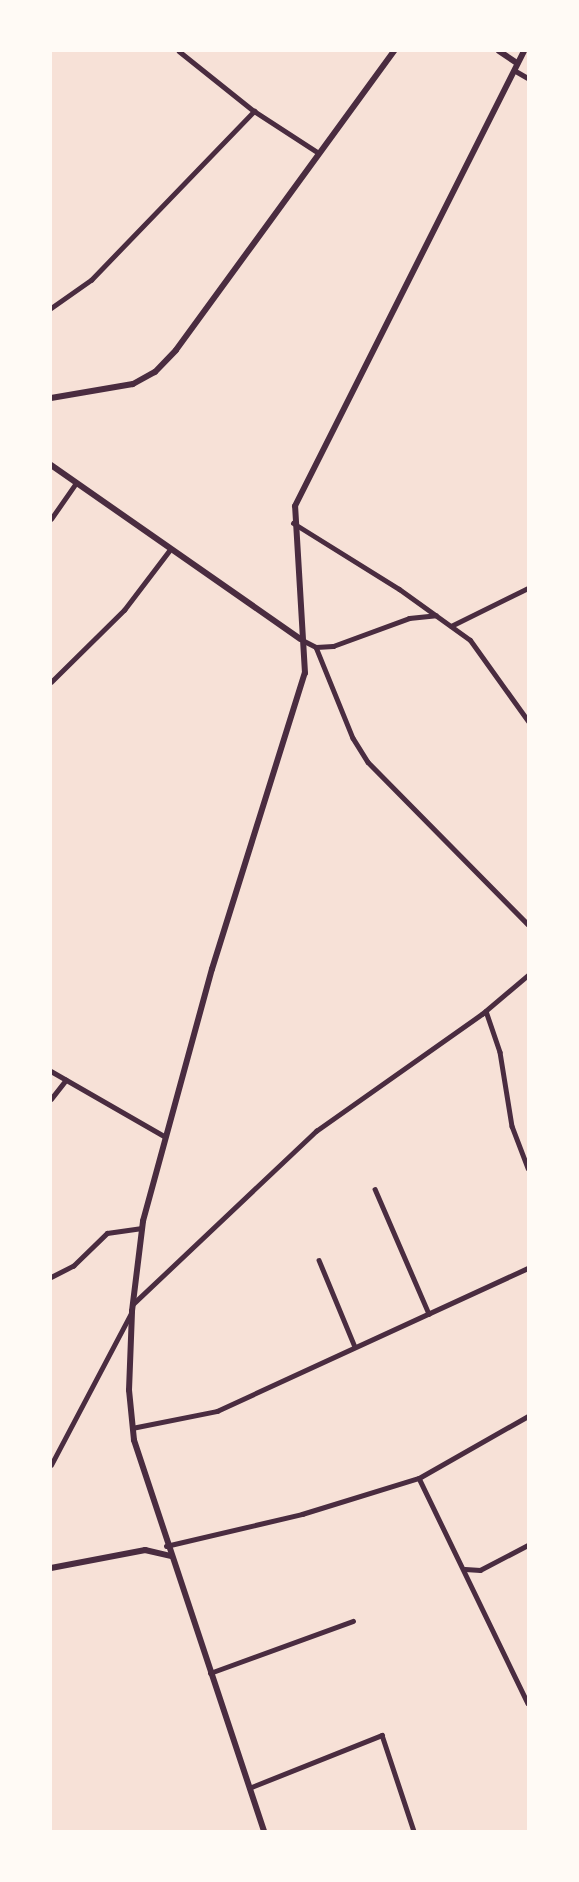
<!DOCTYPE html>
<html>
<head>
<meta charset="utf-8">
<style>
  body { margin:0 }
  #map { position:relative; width:579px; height:1882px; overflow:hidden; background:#f7e1d7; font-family:Ubuntu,sans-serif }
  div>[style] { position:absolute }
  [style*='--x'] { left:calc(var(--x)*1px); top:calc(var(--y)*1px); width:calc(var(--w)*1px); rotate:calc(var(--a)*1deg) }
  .minor>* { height:4.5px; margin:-2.25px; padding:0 2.25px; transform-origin:2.25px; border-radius:2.25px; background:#4a2c40 }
  .tertiary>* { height:5px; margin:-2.5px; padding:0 2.5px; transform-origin:2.5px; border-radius:2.5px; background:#4a2c40 }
  .secondary>* { height:6px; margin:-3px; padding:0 3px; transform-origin:3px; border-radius:3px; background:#4a2c40 }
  span { translate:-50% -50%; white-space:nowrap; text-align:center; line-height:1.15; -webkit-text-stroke:6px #fffaf5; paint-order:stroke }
  .frame { position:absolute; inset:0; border:52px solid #fffaf5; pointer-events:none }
</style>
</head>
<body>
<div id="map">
  <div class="minor">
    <i style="--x:179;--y:51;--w:96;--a:38.7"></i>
    <i style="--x:254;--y:111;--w:77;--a:32.9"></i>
    <i style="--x:514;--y:70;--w:16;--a:30"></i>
    <i style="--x:51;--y:308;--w:49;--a:-35"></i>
    <i style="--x:91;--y:280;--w:235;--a:-46"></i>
    <i style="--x:51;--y:519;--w:44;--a:-55.2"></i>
    <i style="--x:451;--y:626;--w:86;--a:-26.3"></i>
    <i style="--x:316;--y:647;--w:98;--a:67.9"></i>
    <i style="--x:353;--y:738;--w:28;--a:58"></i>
    <i style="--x:368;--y:762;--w:228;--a:45.4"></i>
    <i style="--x:51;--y:682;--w:103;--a:-44.6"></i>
    <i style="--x:124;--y:610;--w:74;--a:-52.7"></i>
    <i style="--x:486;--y:1011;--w:43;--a:71.1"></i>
    <i style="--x:500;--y:1052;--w:75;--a:80.8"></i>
    <i style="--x:512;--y:1126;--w:45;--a:69.1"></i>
    <i style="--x:51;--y:1071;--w:130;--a:29.9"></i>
    <i style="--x:51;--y:1099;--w:24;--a:-52"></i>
    <i style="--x:375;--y:1189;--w:136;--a:66.6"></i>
    <i style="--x:319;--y:1260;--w:94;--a:67.5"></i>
    <i style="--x:51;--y:1277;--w:25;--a:-27"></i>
    <i style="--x:73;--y:1266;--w:47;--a:-44.1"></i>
    <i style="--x:107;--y:1233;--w:35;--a:-8"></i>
    <i style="--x:133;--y:1304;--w:252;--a:-43.4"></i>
    <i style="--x:316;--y:1131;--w:203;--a:-35.2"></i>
    <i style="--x:482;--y:1014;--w:60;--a:-40.3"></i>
    <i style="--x:132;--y:1428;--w:87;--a:-11.3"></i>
    <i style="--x:217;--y:1411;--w:342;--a:-24.7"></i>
    <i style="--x:51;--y:1465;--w:170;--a:-62.2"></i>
    <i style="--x:419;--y:1478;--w:250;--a:64.2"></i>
    <i style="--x:166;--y:1546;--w:140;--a:-13.2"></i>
    <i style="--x:302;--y:1514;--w:122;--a:-17.1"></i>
    <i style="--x:419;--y:1478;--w:125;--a:-29.6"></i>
    <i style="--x:465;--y:1569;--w:15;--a:4"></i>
    <i style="--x:480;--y:1570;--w:54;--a:-27.5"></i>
    <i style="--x:210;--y:1673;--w:152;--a:-20"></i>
    <i style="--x:249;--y:1788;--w:143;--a:-21.7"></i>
    <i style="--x:382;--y:1735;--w:101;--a:71.6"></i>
  </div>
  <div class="tertiary">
    <i style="--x:293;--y:523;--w:125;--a:31.9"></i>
    <i style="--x:399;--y:589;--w:87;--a:35.7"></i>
    <i style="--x:470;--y:640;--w:100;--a:54.4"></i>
    <i style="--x:302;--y:640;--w:16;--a:27"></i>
    <i style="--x:316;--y:647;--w:17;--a:-3"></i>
    <i style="--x:333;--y:646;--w:81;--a:-20.2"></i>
    <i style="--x:409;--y:618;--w:27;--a:-6"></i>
  </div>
  <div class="secondary">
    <i style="--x:499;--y:51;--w:22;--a:34"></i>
    <i style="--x:51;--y:398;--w:83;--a:-9.7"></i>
    <i style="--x:133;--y:384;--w:25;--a:-29"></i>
    <i style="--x:155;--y:372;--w:30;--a:-46"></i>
    <i style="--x:176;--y:350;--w:370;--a:-53.9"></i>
    <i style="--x:51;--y:465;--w:304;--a:34.9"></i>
    <i style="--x:51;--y:1568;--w:96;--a:-10.8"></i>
    <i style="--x:145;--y:1550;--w:26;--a:13"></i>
    <i style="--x:264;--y:1831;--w:412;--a:-108.4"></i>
    <i style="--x:134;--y:1440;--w:50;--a:-95.7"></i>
    <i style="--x:129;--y:1390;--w:79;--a:-87.8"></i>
    <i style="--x:132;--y:1311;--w:91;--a:-83"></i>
    <i style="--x:143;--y:1221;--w:261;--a:-74.7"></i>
    <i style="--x:212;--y:969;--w:310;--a:-72.6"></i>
    <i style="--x:305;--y:673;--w:167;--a:-93.4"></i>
    <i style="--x:295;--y:506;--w:509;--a:-63.28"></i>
  </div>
  <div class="frame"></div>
</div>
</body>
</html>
